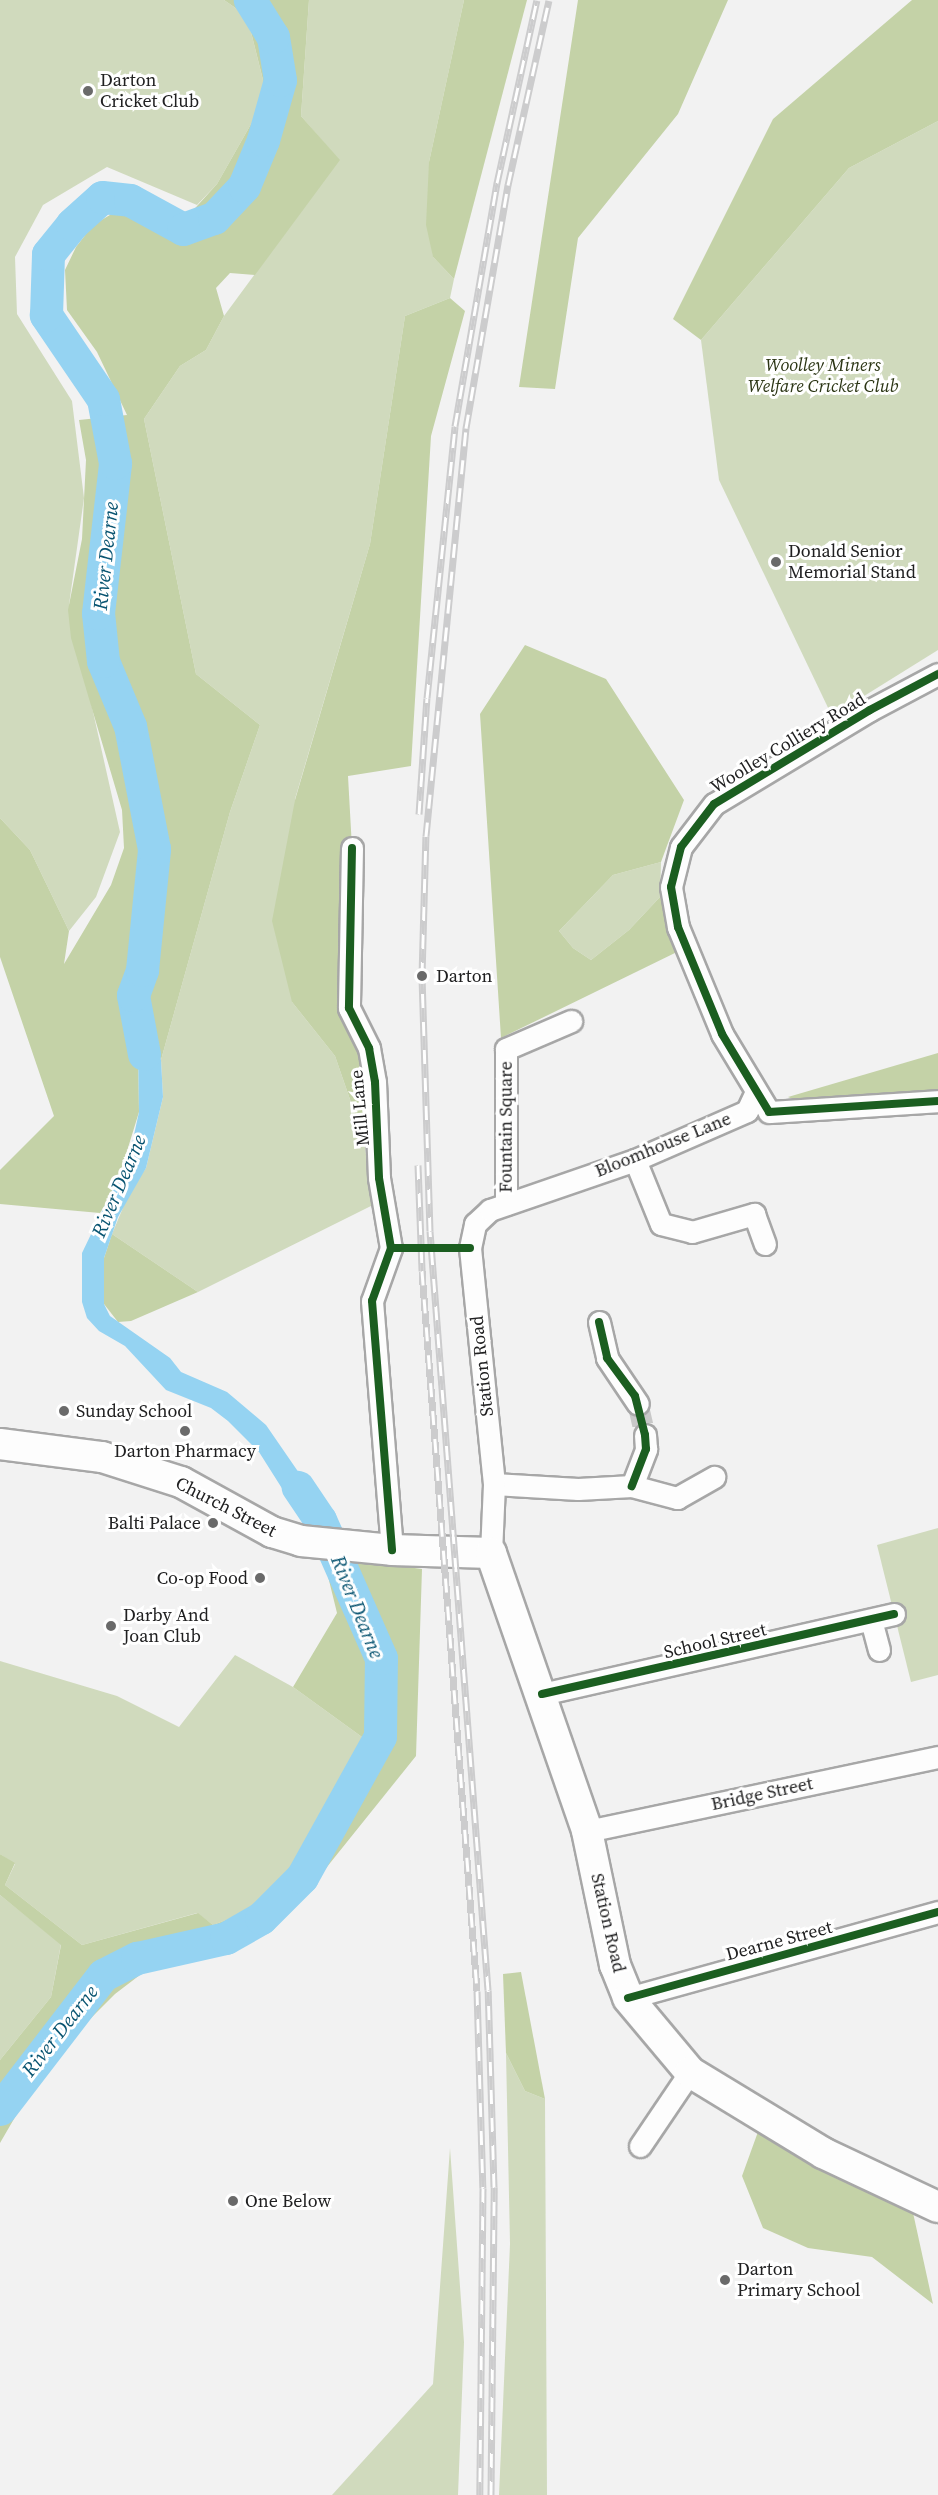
<!DOCTYPE html>
<html>
<head>
<meta charset="utf-8">
<style>
  body { margin:0 }
  #map { position:relative; width:938px; height:2495px; overflow:hidden; background:#f2f2f2; font-family:"Source Serif 4",serif }
  div>[style] { position:absolute }
  [style*='--x'] { left:calc(var(--x)*1px); top:calc(var(--y)*1px); width:calc(var(--w)*1px); rotate:calc(var(--a)*1deg) }
  .green>* { inset:0; background:#d0dabd }
  .forest>* { inset:0; background:#c4d2a7 }
  .water>* { inset:0; background:#95d3f2 }
  .river>* { height:33px; margin:-16.5px; padding:0 16.5px; transform-origin:16.5px; border-radius:16.5px; background:#95d3f2 }
  .street-tunnel>* { height:21px; margin-top:-10.5px; transform-origin:0; background:repeating-linear-gradient(90deg,#c8c8c8 0 21px,transparent 0 31px) }
  .roads { filter:drop-shadow(2px 0 #a7a7a7) drop-shadow(-2px 0 #a7a7a7) drop-shadow(0 2px #a7a7a7) drop-shadow(0 -2px #a7a7a7) }
  .street>* { height:21px; margin:-10.5px; padding:0 10.5px; transform-origin:10.5px; border-radius:10.5px; background:#fdfdfd }
  .secondary>* { height:30px; margin:-15px; padding:0 15px; transform-origin:15px; border-radius:15px; background:#fdfdfd }
  .rail>* { height:7px; margin-top:-3.5px; transform-origin:0; background:repeating-linear-gradient(90deg,#fff 0 14px,#cccccd 0 28px); box-sizing:border-box; border-block:2px solid #cccccd }
  .cycleway>* { height:8px; margin:-4px; padding:0 4px; transform-origin:4px; border-radius:4px; background:#1b5e20 }
  .dots>* { width:16px; height:16px; translate:-50% -50%; box-sizing:border-box; border:3px solid #fff; border-radius:50% }
  span { translate:-50% -50%; white-space:nowrap; text-align:center; line-height:1.15; -webkit-text-stroke:6px #fff; paint-order:stroke }
  .poi-label { font-size:18px; color:#202021 }
  .left { translate:0 -50%; text-align:left }
  .right { translate:-100% -50%; text-align:right }
  .park-label { font-size:18px; color:#2b3514; font-style:italic }
  .street-label { font-size:18px; color:#202021 }
  .water-label { font-size:20px; color:#085471; font-style:italic }
</style>
</head>
<body>
<div id="map">
  <div class="green">
    <i style="clip-path:polygon(0 0,224px 0,247px 16px,267px 96px,217px 184px,197px 205px,107px 167px,43px 205px,15px 257px,17px 314px,72px 401px,84px 498px,69px 605px,120px 832px,96px 897px,69px 931px,30px 850px,0 818px)"></i>
    <i style="clip-path:polygon(309px 0,464px 0,429px 162px,433px 257px,454px 279px,450px 298px,405px 316px,370px 544px,295px 799px,292px 1002px,335px 1056px,364px 1140px,373px 1205px,198px 1292px,112px 1234px,130px 1191px,146px 1168px,163px 1097px,161px 1060px,230px 812px,260px 725px,196px 674px,144px 419px,180px 366px,206px 350px,224px 316px,339px 160px,301px 116px)"></i>
    <i style="clip-path:polygon(938px 121px,938px 650px,832px 716px,719px 480px,701px 340px,849px 168px)"></i>
    <i style="clip-path:polygon(661px 862px,660px 897px,629px 930px,591px 960px,573px 948px,559px 931px,613px 875px)"></i>
    <i style="clip-path:polygon(938px 1528px,938px 1675px,911px 1682px,877px 1545px)"></i>
    <i style="clip-path:polygon(235px 1655px,293px 1687px,362px 1737px,296px 1870px,255px 1909px,213px 1925px,197px 1913px,82px 1945px,5px 1885px,15px 1864px,0 1854px,0 1661px,117px 1696px,179px 1727px)"></i>
    <i style="clip-path:polygon(0 1895px,61px 1944px,51px 1997px,0 2060px)"></i>
    <i style="clip-path:polygon(506px 2053px,525px 2091px,545px 2099px,547px 2495px,499px 2495px,510px 2244px)"></i>
    <i style="clip-path:polygon(450px 2148px,464px 2342px,458px 2495px,332px 2495px,433px 2384px)"></i>
  </div>
  <div class="forest">
    <i style="clip-path:polygon(224px 0,309px 0,301px 116px,340px 160px,255px 275px,230px 273px,216px 288px,224px 316px,206px 350px,180px 366px,144px 419px,196px 674px,260px 725px,230px 812px,161px 1060px,152px 1031px,132px 1013px,138px 1042px,139px 1112px,115px 1190px,100px 1213px,0 1204px,0 1170px,54px 1116px,0 957px,0 818px,30px 850px,69px 931px,64px 964px,111px 885px,124px 848px,122px 810px,71px 638px,68px 610px,82px 539px,86px 460px,79px 420px,127px 415px,97px 352px,67px 310px,65px 270px,76px 247px,93px 225px,115px 212px,139px 219px,168px 238px,217px 184px,267px 96px,247px 16px)"></i>
    <i style="clip-path:polygon(464px 0,527px 0,454px 279px,433px 257px,426px 225px,429px 162px)"></i>
    <i style="clip-path:polygon(578px 0,728px 0,678px 114px,578px 238px,555px 389px,519px 387px)"></i>
    <i style="clip-path:polygon(912px 0,938px 0,938px 121px,849px 168px,701px 340px,673px 319px,773px 119px)"></i>
    <i style="clip-path:polygon(450px 298px,465px 311px,431px 436px,411px 766px,348px 776px,352px 848px,349px 1008px,367px 1065px,364px 1140px,335px 1056px,292px 1002px,272px 921px,295px 800px,370px 544px,405px 316px)"></i>
    <i style="clip-path:polygon(525px 645px,606px 679px,684px 800px,661px 862px,613px 875px,559px 931px,573px 948px,591px 960px,629px 930px,660px 897px,679px 951px,501px 1038px,480px 714px)"></i>
    <i style="clip-path:polygon(938px 1053px,938px 1091px,809px 1106px,788px 1097px)"></i>
    <i style="clip-path:polygon(112px 1234px,198px 1292px,131px 1321px,118px 1322px,104px 1304px,104px 1258px)"></i>
    <i style="clip-path:polygon(323px 1556px,422px 1569px,416px 1756px,294px 1908px,245px 1938px,153px 1965px,115px 1994px,82px 2027px,25px 2100px,0 2143px,0 2060px,51px 1997px,61px 1945px,0 1895px,0 1854px,15px 1863px,5px 1885px,82px 1945px,198px 1913px,213px 1925px,255px 1909px,296px 1870px,362px 1737px,293px 1687px,337px 1613px)"></i>
    <i style="clip-path:polygon(521px 1972px,545px 2099px,525px 2091px,506px 2053px,503px 1974px)"></i>
    <i style="clip-path:polygon(759px 2129px,910px 2199px,933px 2304px,872px 2257px,808px 2248px,763px 2228px,742px 2176px)"></i>
  </div>
  <div class="water">
    <i style="clip-path:polygon(144px 1007px,161px 1060px,163px 1097px,146px 1168px,118px 1217px,104px 1258px,104px 1304px,110px 1316px,170px 1358px,181px 1372px,227px 1392px,266px 1425px,328px 1515px,341px 1528px,302px 1520px,259px 1452px,228px 1421px,211px 1408px,166px 1390px,125px 1346px,99px 1331px,87px 1318px,82px 1302px,82px 1253px,130px 1153px,139px 1112px,138px 1042px,132px 1013px)"></i>
  </div>
  <div class="river">
    <i style="--x:144;--y:1054;--w:60;--a:-100.6"></i>
    <i style="--x:133;--y:995;--w:27;--a:-70"></i>
    <i style="--x:142;--y:970;--w:122;--a:-84.3"></i>
    <i style="--x:154;--y:849;--w:125;--a:-101"></i>
    <i style="--x:130;--y:726;--w:70;--a:-112.6"></i>
    <i style="--x:103;--y:661;--w:48;--a:-95.9"></i>
    <i style="--x:98;--y:613;--w:151;--a:-83.5"></i>
    <i style="--x:115;--y:463;--w:65;--a:-100.6"></i>
    <i style="--x:103;--y:399;--w:102;--a:-124.2"></i>
    <i style="--x:46;--y:315;--w:61;--a:-88.1"></i>
    <i style="--x:48;--y:254;--w:38;--a:-51"></i>
    <i style="--x:72;--y:224;--w:40;--a:-42"></i>
    <i style="--x:102;--y:197;--w:28;--a:6"></i>
    <i style="--x:130;--y:200;--w:60;--a:28.7"></i>
    <i style="--x:183;--y:229;--w:33;--a:-20"></i>
    <i style="--x:214;--y:218;--w:44;--a:-46.8"></i>
    <i style="--x:244;--y:186;--w:50;--a:-67.6"></i>
    <i style="--x:263;--y:140;--w:62;--a:-74.2"></i>
    <i style="--x:280;--y:80;--w:44;--a:-99.2"></i>
    <i style="--x:273;--y:37;--w:44;--a:-121.9"></i>
    <i style="--x:0;--y:2109;--w:169;--a:-52.5"></i>
    <i style="--x:103;--y:1975;--w:38;--a:-27"></i>
    <i style="--x:137;--y:1958;--w:91;--a:-12.7"></i>
    <i style="--x:226;--y:1938;--w:40;--a:-29.7"></i>
    <i style="--x:261;--y:1918;--w:58;--a:-45"></i>
    <i style="--x:302;--y:1877;--w:161;--a:-61"></i>
    <i style="--x:380;--y:1736;--w:78;--a:-89.3"></i>
    <i style="--x:381;--y:1658;--w:151;--a:-113.8"></i>
    <i style="--x:320;--y:1520;--w:40;--a:-124"></i>
  </div>
  <div class="street-tunnel">
    <i style="--x:638;--y:1404;--w:32;--a:77"></i>
  </div>
  <div class="roads">
    <div class="street">
      <i style="--x:938;--y:674;--w:77;--a:152.1"></i>
      <i style="--x:870;--y:710;--w:182;--a:148.9"></i>
      <i style="--x:714;--y:804;--w:54;--a:127.5"></i>
      <i style="--x:681;--y:847;--w:41;--a:104"></i>
      <i style="--x:671;--y:887;--w:41;--a:80.1"></i>
      <i style="--x:678;--y:927;--w:116;--a:67.6"></i>
      <i style="--x:722;--y:1034;--w:91;--a:58.9"></i>
      <i style="--x:769;--y:1112;--w:169;--a:-3.7"></i>
      <i style="--x:352;--y:848;--w:160;--a:91.1"></i>
      <i style="--x:349;--y:1008;--w:45;--a:63.4"></i>
      <i style="--x:369;--y:1048;--w:35;--a:80"></i>
      <i style="--x:375;--y:1082;--w:96;--a:87.6"></i>
      <i style="--x:379;--y:1178;--w:71;--a:80.3"></i>
      <i style="--x:391;--y:1248;--w:56;--a:109.7"></i>
      <i style="--x:372;--y:1301;--w:250;--a:85.4"></i>
      <i style="--x:635;--y:1160;--w:69;--a:67.9"></i>
      <i style="--x:661;--y:1224;--w:32;--a:14"></i>
      <i style="--x:692;--y:1232;--w:65;--a:-16.2"></i>
      <i style="--x:754;--y:1214;--w:32;--a:70"></i>
      <i style="--x:506;--y:1204;--w:155;--a:-90"></i>
      <i style="--x:506;--y:1049;--w:71;--a:-23.3"></i>
      <i style="--x:599;--y:1322;--w:37;--a:77"></i>
      <i style="--x:607;--y:1358;--w:55;--a:56"></i>
      <i style="--x:494;--y:1484;--w:84;--a:3.4"></i>
      <i style="--x:578;--y:1489;--w:54;--a:-3.2"></i>
      <i style="--x:632;--y:1486;--w:47;--a:14.9"></i>
      <i style="--x:677;--y:1498;--w:43;--a:-29.6"></i>
      <i style="--x:632;--y:1486;--w:40;--a:-69"></i>
      <i style="--x:646;--y:1449;--w:14;--a:-94"></i>
      <i style="--x:491;--y:1553;--w:69;--a:-87.5"></i>
      <i style="--x:494;--y:1484;--w:237;--a:-95.8"></i>
      <i style="--x:470;--y:1248;--w:25;--a:-78"></i>
      <i style="--x:475;--y:1224;--w:21;--a:-43"></i>
      <i style="--x:490;--y:1210;--w:153;--a:-19"></i>
      <i style="--x:635;--y:1160;--w:122;--a:-23.6"></i>
      <i style="--x:747;--y:1111;--w:19;--a:-65"></i>
      <i style="--x:871;--y:1620;--w:31;--a:75"></i>
      <i style="--x:542;--y:1694;--w:361;--a:-12.8"></i>
      <i style="--x:587;--y:1831;--w:359;--a:-11.9"></i>
      <i style="--x:628;--y:1998;--w:322;--a:-15.5"></i>
      <i style="--x:640;--y:2146;--w:89;--a:-56"></i>
    </div>
    <div class="secondary">
      <i style="--x:0;--y:1444;--w:103;--a:7.3"></i>
      <i style="--x:102;--y:1457;--w:83;--a:17.6"></i>
      <i style="--x:181;--y:1482;--w:104;--a:28.8"></i>
      <i style="--x:272;--y:1532;--w:30;--a:17"></i>
      <i style="--x:301;--y:1541;--w:91;--a:5.6"></i>
      <i style="--x:392;--y:1550;--w:99;--a:1.7"></i>
      <i style="--x:491;--y:1553;--w:294;--a:70.9"></i>
      <i style="--x:587;--y:1831;--w:137;--a:78.2"></i>
      <i style="--x:615;--y:1965;--w:35;--a:68"></i>
      <i style="--x:628;--y:1998;--w:97;--a:50"></i>
      <i style="--x:690;--y:2072;--w:156;--a:31.3"></i>
      <i style="--x:823;--y:2153;--w:127;--a:25.2"></i>
    </div>
  </div>
  <div class="rail">
    <i style="--x:419;--y:814;--w:116;--a:-86.1"></i>
    <i style="--x:427;--y:698;--w:273;--a:-84.1"></i>
    <i style="--x:455;--y:426;--w:247;--a:-80.2"></i>
    <i style="--x:497;--y:183;--w:187;--a:-77.7"></i>
    <i style="--x:418;--y:1165;--w:106;--a:87.8"></i>
    <i style="--x:422;--y:1271;--w:722;--a:85.63"></i>
    <i style="--x:477;--y:1991;--w:197;--a:88.3"></i>
    <i style="--x:483;--y:2188;--w:307;--a:90.6"></i>
    <i style="--x:491;--y:2495;--w:308;--a:-89.4"></i>
    <i style="--x:494;--y:2187;--w:197;--a:-91.7"></i>
    <i style="--x:488;--y:1990;--w:761;--a:-94.37"></i>
    <i style="--x:430;--y:1231;--w:255;--a:-91.8"></i>
    <i style="--x:422;--y:976;--w:140;--a:-88.4"></i>
    <i style="--x:426;--y:836;--w:410;--a:-84.4"></i>
    <i style="--x:466;--y:428;--w:247;--a:-80.2"></i>
    <i style="--x:508;--y:185;--w:189;--a:-77.5"></i>
  </div>
  <div class="cycleway">
    <i style="--x:938;--y:674;--w:77;--a:152.1"></i>
    <i style="--x:870;--y:710;--w:182;--a:148.9"></i>
    <i style="--x:714;--y:804;--w:54;--a:127.5"></i>
    <i style="--x:681;--y:847;--w:41;--a:104"></i>
    <i style="--x:671;--y:887;--w:41;--a:80.1"></i>
    <i style="--x:678;--y:927;--w:116;--a:67.6"></i>
    <i style="--x:722;--y:1034;--w:91;--a:58.9"></i>
    <i style="--x:769;--y:1112;--w:169;--a:-3.7"></i>
    <i style="--x:352;--y:848;--w:160;--a:91.1"></i>
    <i style="--x:349;--y:1008;--w:45;--a:63.4"></i>
    <i style="--x:369;--y:1048;--w:35;--a:80"></i>
    <i style="--x:375;--y:1082;--w:96;--a:87.6"></i>
    <i style="--x:379;--y:1178;--w:71;--a:80.3"></i>
    <i style="--x:391;--y:1248;--w:56;--a:109.7"></i>
    <i style="--x:372;--y:1301;--w:250;--a:85.4"></i>
    <i style="--x:391;--y:1248;--w:79;--a:0"></i>
    <i style="--x:599;--y:1322;--w:37;--a:77"></i>
    <i style="--x:607;--y:1358;--w:47;--a:53.6"></i>
    <i style="--x:635;--y:1396;--w:40;--a:75.6"></i>
    <i style="--x:645;--y:1435;--w:14;--a:86"></i>
    <i style="--x:646;--y:1449;--w:40;--a:111"></i>
    <i style="--x:542;--y:1694;--w:361;--a:-12.8"></i>
    <i style="--x:628;--y:1998;--w:322;--a:-15.5"></i>
  </div>
  <div class="dots">
    <i style="left:88px;top:91px;background:#6a6a6a"></i>
    <i style="left:776px;top:562px;background:#6a6a6a"></i>
    <i style="left:422px;top:976px;background:#6a6a6a"></i>
    <i style="left:64px;top:1411px;background:#6a6a6a"></i>
    <i style="left:185px;top:1431px;background:#6a6a6a"></i>
    <i style="left:213px;top:1523px;background:#6a6a6a"></i>
    <i style="left:260px;top:1578px;background:#6a6a6a"></i>
    <i style="left:111px;top:1626px;background:#6a6a6a"></i>
    <i style="left:233px;top:2201px;background:#6a6a6a"></i>
    <i style="left:725px;top:2280px;background:#6a6a6a"></i>
  </div>
  <div class="poi-label">
    <span class="left" style="left:100px;top:91px">Darton<br>Cricket Club</span>
    <span class="left" style="left:788px;top:562px">Donald Senior<br>Memorial Stand</span>
    <span class="left" style="left:436px;top:976px">Darton</span>
    <span class="left" style="left:76px;top:1411px">Sunday School</span>
    <span style="left:185px;top:1451px">Darton Pharmacy</span>
    <span class="right" style="left:201px;top:1523px">Balti Palace</span>
    <span class="right" style="left:248px;top:1578px">Co-op Food</span>
    <span class="left" style="left:123px;top:1626px">Darby And<br>Joan Club</span>
    <span class="left" style="left:245px;top:2201px">One Below</span>
    <span class="left" style="left:737px;top:2280px">Darton<br>Primary School</span>
  </div>
  <div class="park-label">
    <span style="left:823px;top:376px">Woolley Miners<br>Welfare Cricket Club</span>
  </div>
  <div class="street-label">
    <span style="left:788px;top:743px;rotate:-31deg">Woolley Colliery Road</span>
    <span style="left:360px;top:1108px;rotate:-95deg">Mill Lane</span>
    <span style="left:506px;top:1127px;rotate:-90deg">Fountain Square</span>
    <span style="left:663px;top:1145px;rotate:-22deg">Bloomhouse Lane</span>
    <span style="left:482px;top:1366px;rotate:-96deg">Station Road</span>
    <span style="left:226px;top:1507px;rotate:27deg">Church Street</span>
    <span style="left:715px;top:1641px;rotate:-13deg">School Street</span>
    <span style="left:762px;top:1794px;rotate:-12deg">Bridge Street</span>
    <span style="left:608px;top:1923px;rotate:77deg">Station Road</span>
    <span style="left:779px;top:1941px;rotate:-15deg">Dearne Street</span>
  </div>
  <div class="water-label">
    <span style="left:106px;top:556px;rotate:-84deg">River Dearne</span>
    <span style="left:119px;top:1186px;rotate:-67deg">River Dearne</span>
    <span style="left:357px;top:1607px;rotate:68deg">River Dearne</span>
    <span style="left:60px;top:2031px;rotate:-52deg">River Dearne</span>
  </div>
</div>
</body>
</html>
